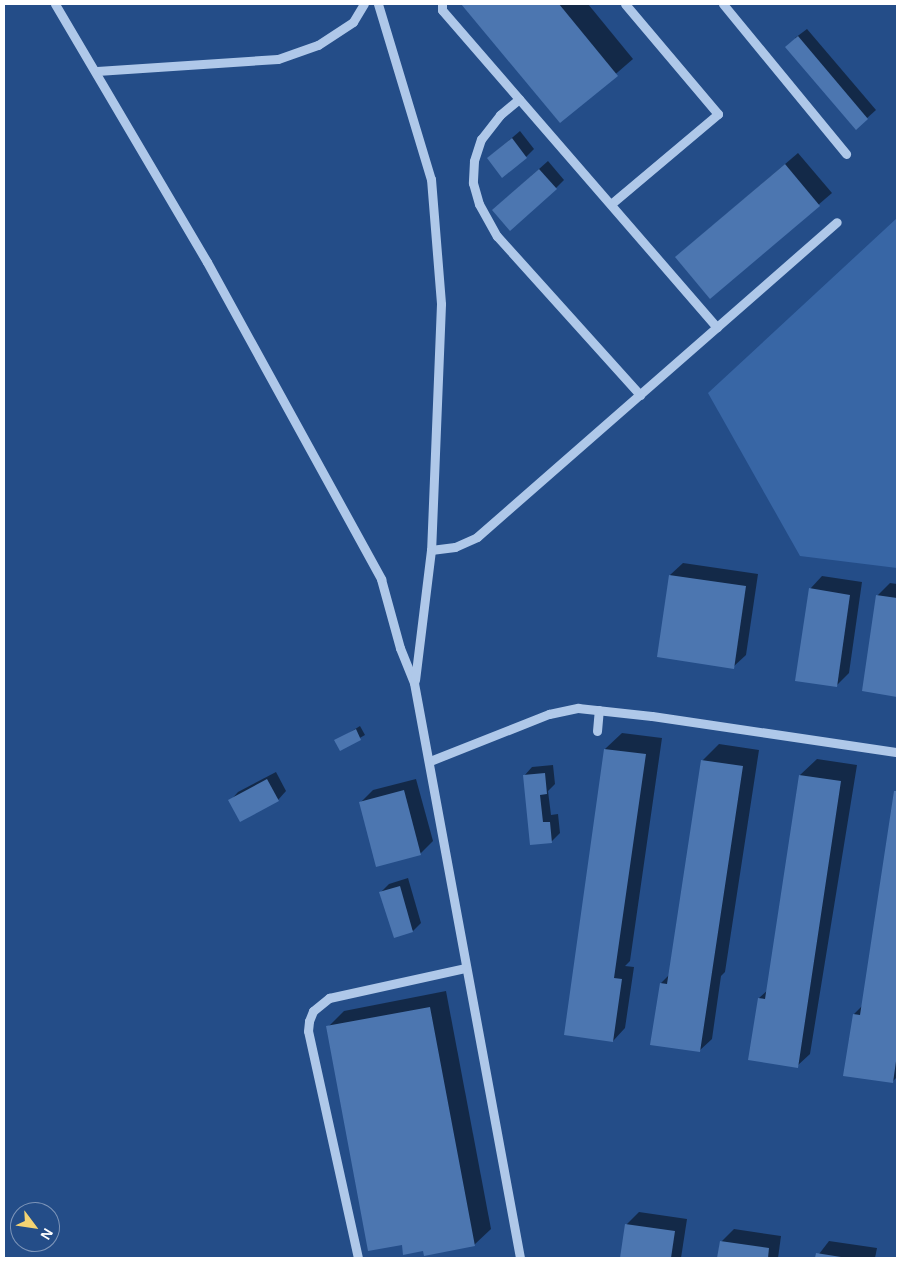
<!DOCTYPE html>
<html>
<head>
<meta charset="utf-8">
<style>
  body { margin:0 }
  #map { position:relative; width:901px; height:1262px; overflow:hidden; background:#244d88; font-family:Helvetica,sans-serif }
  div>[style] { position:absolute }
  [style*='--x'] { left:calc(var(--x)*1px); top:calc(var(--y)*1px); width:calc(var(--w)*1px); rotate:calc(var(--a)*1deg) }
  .green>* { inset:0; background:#3866a5 }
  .shadow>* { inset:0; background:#0007 }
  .building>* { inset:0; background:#4c76b0 }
  .minor>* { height:9px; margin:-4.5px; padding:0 4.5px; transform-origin:4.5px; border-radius:4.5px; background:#afc8e9 }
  span { translate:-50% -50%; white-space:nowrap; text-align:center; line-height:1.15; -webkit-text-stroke:4px #244d88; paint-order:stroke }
  .frame { position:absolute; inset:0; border:5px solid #fff; pointer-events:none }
  .north { position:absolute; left:10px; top:1202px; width:50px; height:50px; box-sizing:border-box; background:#244d88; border:1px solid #7c94b8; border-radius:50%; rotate:121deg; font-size:14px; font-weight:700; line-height:20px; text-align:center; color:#fff }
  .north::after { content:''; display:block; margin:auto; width:18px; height:22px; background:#f4d372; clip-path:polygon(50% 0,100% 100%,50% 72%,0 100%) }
</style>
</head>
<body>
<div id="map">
  <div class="green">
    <i style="clip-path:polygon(897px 218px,897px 568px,800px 556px,708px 393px)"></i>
  </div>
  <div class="shadow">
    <i style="clip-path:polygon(463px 4px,588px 4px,633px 59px,560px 122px)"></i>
    <i style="clip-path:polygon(807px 29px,876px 110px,856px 128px,795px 38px)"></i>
    <i style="clip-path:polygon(520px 131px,534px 149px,526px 157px,488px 158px)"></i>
    <i style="clip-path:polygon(798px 153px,832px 193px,710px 298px,676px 257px)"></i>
    <i style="clip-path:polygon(548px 161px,564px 180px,556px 188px,502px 202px)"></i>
    <i style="clip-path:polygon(683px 563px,758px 574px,746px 655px,733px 667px,670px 575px)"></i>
    <i style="clip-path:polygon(822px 576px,862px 582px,849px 673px,836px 686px,810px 589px)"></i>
    <i style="clip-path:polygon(890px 583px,897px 584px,897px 695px,863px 690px,877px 596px)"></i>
    <i style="clip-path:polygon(360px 726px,365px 735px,340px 749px,336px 741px)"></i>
    <i style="clip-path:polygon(622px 733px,662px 738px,630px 961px,625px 966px,634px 967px,625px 1028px,613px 1041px,605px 749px)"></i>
    <i style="clip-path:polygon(719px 744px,759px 750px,725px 972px,721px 976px,712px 1039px,699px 1051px,661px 983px,670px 974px,702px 761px)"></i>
    <i style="clip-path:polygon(817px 759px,857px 765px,810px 1054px,797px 1066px,759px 998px,768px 990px,800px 775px)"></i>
    <i style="clip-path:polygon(553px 765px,555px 784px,548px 791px,551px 815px,558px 814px,560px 833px,552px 841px,531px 844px,524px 776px,532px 767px)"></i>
    <i style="clip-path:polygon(276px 772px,286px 791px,278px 800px,230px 801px,238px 792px)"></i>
    <i style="clip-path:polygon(416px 779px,433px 841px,420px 854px,360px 803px,373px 790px)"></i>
    <i style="clip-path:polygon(897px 790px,897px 1077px,892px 1082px,854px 1014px,863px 1005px)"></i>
    <i style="clip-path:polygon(408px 878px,421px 923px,413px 931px,381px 892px,389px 884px)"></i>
    <i style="clip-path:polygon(446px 991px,491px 1229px,474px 1245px,424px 1250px,328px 1027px,344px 1011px)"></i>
    <i style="clip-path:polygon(639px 1212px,687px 1219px,681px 1258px,622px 1258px,627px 1224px)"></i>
    <i style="clip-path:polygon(734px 1229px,781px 1236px,778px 1258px,719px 1258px,721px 1242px)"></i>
    <i style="clip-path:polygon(829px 1241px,877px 1248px,875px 1258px,816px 1258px)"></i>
  </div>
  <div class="building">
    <i style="clip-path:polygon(461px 4px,559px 4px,618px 76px,560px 123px)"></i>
    <i style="clip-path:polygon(798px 36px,868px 119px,856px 130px,785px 47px)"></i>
    <i style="clip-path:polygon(512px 138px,527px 158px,502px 178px,487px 158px)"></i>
    <i style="clip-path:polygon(785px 164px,820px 206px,710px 299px,675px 257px)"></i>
    <i style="clip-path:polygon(539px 169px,557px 189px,510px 231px,492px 210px)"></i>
    <i style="clip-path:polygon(669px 575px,746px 586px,734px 669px,657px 657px)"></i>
    <i style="clip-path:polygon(809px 588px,850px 595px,837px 687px,795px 681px)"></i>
    <i style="clip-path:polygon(876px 595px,897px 598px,897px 697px,862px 691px)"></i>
    <i style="clip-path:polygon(356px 729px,361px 740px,340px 751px,334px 740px)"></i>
    <i style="clip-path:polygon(604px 749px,646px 754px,614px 978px,622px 979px,613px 1042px,564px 1035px)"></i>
    <i style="clip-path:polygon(701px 760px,743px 766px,700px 1052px,650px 1045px,660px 983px,667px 984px)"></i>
    <i style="clip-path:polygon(545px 773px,547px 794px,540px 795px,543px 822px,550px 822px,552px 843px,530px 845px,523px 775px)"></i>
    <i style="clip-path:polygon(799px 775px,841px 781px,798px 1068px,748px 1060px,758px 998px,765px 999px)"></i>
    <i style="clip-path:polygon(267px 779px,279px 801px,240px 822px,228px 800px)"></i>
    <i style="clip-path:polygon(404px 790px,421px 855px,376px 867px,359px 802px)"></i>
    <i style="clip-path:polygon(894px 791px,897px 791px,897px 1054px,893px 1083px,843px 1076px,853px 1014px,860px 1015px)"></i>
    <i style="clip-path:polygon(400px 886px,413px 932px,394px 938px,379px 892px)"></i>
    <i style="clip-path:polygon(430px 1007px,475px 1246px,424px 1256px,423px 1251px,403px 1255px,402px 1245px,368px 1251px,326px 1026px)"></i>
    <i style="clip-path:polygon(625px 1224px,675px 1231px,671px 1258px,620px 1258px)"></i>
    <i style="clip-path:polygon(720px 1241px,769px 1248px,768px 1258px,717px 1258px)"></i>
    <i style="clip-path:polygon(816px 1253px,841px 1257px,841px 1258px,815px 1258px)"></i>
  </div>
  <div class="minor">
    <i style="--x:55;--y:4;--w:299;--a:59.5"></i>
    <i style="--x:207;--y:262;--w:362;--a:61.2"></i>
    <i style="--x:381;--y:579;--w:72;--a:74.6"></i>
    <i style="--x:400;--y:648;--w:38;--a:68"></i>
    <i style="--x:414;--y:683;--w:585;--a:79.55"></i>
    <i style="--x:378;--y:4;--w:183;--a:73.2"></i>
    <i style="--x:431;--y:179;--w:125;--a:85.4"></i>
    <i style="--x:441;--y:304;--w:246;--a:92.3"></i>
    <i style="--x:431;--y:550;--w:131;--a:97"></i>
    <i style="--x:442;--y:4;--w:6;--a:90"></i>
    <i style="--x:442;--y:10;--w:420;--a:49.1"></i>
    <i style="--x:723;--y:4;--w:194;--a:50.6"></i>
    <i style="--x:97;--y:71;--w:181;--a:-3.8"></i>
    <i style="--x:278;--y:59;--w:42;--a:-19.3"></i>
    <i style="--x:318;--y:45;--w:42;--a:-33.3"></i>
    <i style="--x:353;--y:22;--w:21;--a:-59"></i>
    <i style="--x:519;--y:99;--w:25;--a:140"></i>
    <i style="--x:500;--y:115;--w:31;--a:128"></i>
    <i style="--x:481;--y:139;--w:23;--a:108"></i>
    <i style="--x:474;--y:161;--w:22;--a:93"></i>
    <i style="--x:473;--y:183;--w:22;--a:74"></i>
    <i style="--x:479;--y:204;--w:37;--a:61"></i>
    <i style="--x:497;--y:236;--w:214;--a:48"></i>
    <i style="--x:611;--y:204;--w:140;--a:-40.1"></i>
    <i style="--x:718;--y:114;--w:144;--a:-130.2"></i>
    <i style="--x:431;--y:550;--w:24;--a:-7"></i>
    <i style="--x:455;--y:547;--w:24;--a:-24"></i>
    <i style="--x:477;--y:537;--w:478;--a:-41.2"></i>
    <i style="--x:597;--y:731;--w:21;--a:-85"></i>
    <i style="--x:430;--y:761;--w:128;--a:-21.6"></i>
    <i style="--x:549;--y:714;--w:30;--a:-12"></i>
    <i style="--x:578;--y:708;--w:74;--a:6.2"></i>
    <i style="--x:652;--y:716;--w:248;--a:8.4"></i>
    <i style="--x:358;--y:1258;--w:232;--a:-102.4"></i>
    <i style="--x:308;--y:1031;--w:10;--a:-84"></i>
    <i style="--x:309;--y:1021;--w:11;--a:-68"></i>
    <i style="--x:313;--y:1011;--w:21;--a:-39"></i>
    <i style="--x:329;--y:998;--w:140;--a:-12.4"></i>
  </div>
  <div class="frame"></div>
  <div class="north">N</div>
</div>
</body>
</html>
